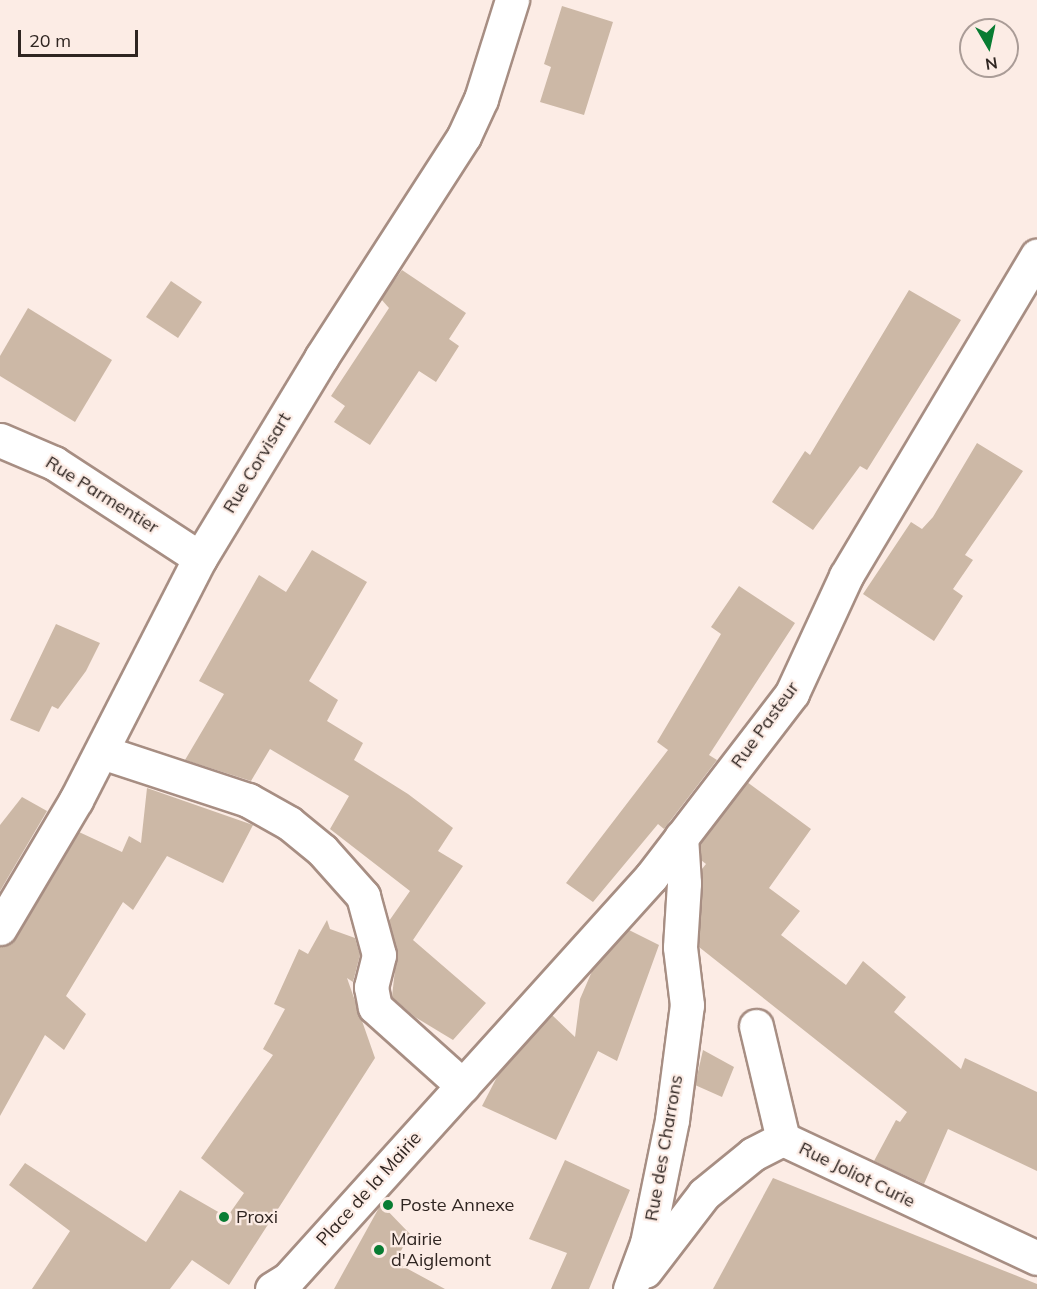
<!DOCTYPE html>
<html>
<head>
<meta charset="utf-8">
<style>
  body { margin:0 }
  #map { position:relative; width:1037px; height:1289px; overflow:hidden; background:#fcece5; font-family:Mulish,sans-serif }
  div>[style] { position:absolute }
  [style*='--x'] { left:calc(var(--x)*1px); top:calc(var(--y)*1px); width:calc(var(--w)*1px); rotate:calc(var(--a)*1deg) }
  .building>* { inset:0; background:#ccb8a6 }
  .roads { filter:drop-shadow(2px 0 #a78e83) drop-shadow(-2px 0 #a78e83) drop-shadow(0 2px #a78e83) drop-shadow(0 -2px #a78e83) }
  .minor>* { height:33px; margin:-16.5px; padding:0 16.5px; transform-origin:16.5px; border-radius:16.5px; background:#fff }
  .dots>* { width:16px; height:16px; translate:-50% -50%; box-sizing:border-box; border:3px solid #fcece5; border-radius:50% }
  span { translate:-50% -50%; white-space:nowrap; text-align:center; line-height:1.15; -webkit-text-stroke:4.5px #fcece5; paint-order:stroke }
  .street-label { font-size:18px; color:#2f2521 }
  .poi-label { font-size:18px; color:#2f2521 }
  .left { translate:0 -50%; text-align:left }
  .north { position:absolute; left:959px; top:18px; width:60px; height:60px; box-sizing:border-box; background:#fcece5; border:2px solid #aa9c97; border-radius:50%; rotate:171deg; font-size:16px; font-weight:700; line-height:24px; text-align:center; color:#2f2521 }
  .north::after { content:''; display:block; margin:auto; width:21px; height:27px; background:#087c32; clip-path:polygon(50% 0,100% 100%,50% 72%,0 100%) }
  .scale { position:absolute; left:18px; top:30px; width:120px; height:27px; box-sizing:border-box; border:3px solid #2f2521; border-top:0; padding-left:8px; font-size:18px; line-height:21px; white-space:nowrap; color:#2f2521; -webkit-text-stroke:4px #fcece5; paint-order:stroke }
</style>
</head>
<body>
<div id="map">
  <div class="building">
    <i style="clip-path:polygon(562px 6px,613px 22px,584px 115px,540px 102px,551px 67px,544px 64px)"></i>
    <i style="clip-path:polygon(402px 270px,466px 313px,449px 339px,459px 346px,436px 382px,419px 371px,370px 445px,334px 422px,345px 406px,331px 396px,389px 308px,381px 299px)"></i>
    <i style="clip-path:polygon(171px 281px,202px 302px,178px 338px,146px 317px)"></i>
    <i style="clip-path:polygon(909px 290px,961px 320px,867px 470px,860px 466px,813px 530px,772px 502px,805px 451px,810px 455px)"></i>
    <i style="clip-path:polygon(28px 308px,112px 360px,75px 422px,0 376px,0 356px)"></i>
    <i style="clip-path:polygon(977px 443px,1023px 471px,965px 555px,973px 560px,953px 589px,963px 596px,934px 641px,863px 594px,911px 522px,922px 529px,933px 517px)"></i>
    <i style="clip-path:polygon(312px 550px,367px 582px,309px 681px,338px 700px,327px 721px,363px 743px,354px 760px,408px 794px,453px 828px,438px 851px,463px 866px,413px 940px,486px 1003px,453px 1040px,415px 1017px,392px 997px,397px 951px,389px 921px,410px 891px,330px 829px,349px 796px,270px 749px,251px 781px,185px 760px,224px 694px,199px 681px,259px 575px,286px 592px)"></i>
    <i style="clip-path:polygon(739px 586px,795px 623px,709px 755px,717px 760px,664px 829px,658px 824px,593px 902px,566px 883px,668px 750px,657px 742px,721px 634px,711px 627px)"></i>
    <i style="clip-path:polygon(56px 624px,100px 643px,86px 671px,58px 709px,52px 706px,39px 732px,10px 720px)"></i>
    <i style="clip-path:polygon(747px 782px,811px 829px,769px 888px,800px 911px,781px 935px,846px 985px,863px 961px,906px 997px,894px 1012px,961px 1069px,965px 1058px,1037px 1092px,1037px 1171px,948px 1129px,924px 1184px,874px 1161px,896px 1120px,900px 1122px,907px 1112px,699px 947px,702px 869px,706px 864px,701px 860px,700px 844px)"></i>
    <i style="clip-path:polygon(147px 788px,253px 825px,223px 883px,167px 856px,133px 910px,123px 902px,66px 996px,86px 1014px,64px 1050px,45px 1035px,0 1116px,0 947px,16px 938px,79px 832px,122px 852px,129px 836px,141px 843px)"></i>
    <i style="clip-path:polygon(22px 797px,47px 811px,0 891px,0 825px)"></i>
    <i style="clip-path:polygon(327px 920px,330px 929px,355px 938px,360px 955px,353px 982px,347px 978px,375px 1058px,229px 1285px,192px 1260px,170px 1289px,32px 1289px,70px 1231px,9px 1185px,25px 1163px,146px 1242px,180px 1190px,227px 1217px,244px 1193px,201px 1158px,273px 1055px,263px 1049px,285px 1009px,274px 1004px,299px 949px,308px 954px)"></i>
    <i style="clip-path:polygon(629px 930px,659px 945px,617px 1061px,598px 1051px,556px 1140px,482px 1106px,498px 1075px,552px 1015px,575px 1037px,580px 999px,593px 969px)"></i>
    <i style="clip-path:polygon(703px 1050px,734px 1067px,722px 1097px,695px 1085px)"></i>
    <i style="clip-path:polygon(565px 1160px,630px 1190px,589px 1289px,551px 1289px,567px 1253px,529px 1239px)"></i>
    <i style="clip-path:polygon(773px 1178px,1037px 1284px,1037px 1289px,713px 1289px)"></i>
    <i style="clip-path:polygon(381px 1204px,410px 1234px,395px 1262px,445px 1289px,334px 1289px)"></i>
  </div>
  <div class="roads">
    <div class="minor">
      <i style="--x:0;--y:440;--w:59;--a:23.1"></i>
      <i style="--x:54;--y:463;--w:174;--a:33.1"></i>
      <i style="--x:102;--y:752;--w:154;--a:18.2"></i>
      <i style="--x:248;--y:800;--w:47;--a:29.3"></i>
      <i style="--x:289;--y:823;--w:43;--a:39.3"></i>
      <i style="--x:322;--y:850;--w:62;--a:48.3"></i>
      <i style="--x:363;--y:896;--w:61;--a:74.8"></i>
      <i style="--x:379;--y:955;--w:33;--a:104"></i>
      <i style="--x:371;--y:987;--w:20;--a:79"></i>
      <i style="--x:375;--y:1007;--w:118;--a:41.9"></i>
      <i style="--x:0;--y:928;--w:149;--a:-59.3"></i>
      <i style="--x:76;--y:800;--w:272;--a:-62.9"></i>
      <i style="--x:200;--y:558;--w:234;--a:-58.8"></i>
      <i style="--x:321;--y:358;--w:264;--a:-57.2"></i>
      <i style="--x:464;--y:136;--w:41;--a:-65.3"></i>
      <i style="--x:481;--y:99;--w:104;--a:-72.6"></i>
      <i style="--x:756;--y:1026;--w:116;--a:76.6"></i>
      <i style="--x:783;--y:1139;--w:280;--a:25.1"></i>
      <i style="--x:645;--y:1271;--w:97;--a:-52.5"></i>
      <i style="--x:704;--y:1194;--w:63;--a:-39.2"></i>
      <i style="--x:753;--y:1154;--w:34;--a:-27"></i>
      <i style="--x:272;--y:1289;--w:19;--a:-32"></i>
      <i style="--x:288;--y:1279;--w:542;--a:-47.92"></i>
      <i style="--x:651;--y:877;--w:232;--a:-52.5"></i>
      <i style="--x:792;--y:693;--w:129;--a:-65.2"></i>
      <i style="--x:846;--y:576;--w:373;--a:-59.2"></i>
      <i style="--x:630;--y:1289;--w:49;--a:-69.7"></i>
      <i style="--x:647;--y:1243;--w:126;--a:-78.5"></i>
      <i style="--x:672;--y:1120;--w:116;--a:-82.6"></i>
      <i style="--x:687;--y:1005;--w:58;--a:-96.9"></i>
      <i style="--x:680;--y:947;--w:64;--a:-86.4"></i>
      <i style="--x:684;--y:883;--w:46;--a:-93.7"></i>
    </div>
  </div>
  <div class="dots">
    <i style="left:388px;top:1205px;background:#087c32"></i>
    <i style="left:224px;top:1217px;background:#087c32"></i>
    <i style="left:379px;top:1250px;background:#087c32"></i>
  </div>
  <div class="street-label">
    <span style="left:257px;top:463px;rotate:-59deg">Rue Corvisart</span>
    <span style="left:102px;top:495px;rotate:32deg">Rue Parmentier</span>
    <span style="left:765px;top:725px;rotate:-54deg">Rue Pasteur</span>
    <span style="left:664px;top:1148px;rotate:-80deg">Rue des Charrons</span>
    <span style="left:857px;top:1175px;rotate:26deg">Rue Joliot Curie</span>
    <span style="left:369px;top:1189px;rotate:-48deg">Place de la Mairie</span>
  </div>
  <div class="poi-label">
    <span class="left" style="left:400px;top:1205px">Poste Annexe</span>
    <span class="left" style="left:236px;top:1217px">Proxi</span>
    <span class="left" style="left:391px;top:1250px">Mairie<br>d'Aiglemont</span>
  </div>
  <div class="north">N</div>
  <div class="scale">20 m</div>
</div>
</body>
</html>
